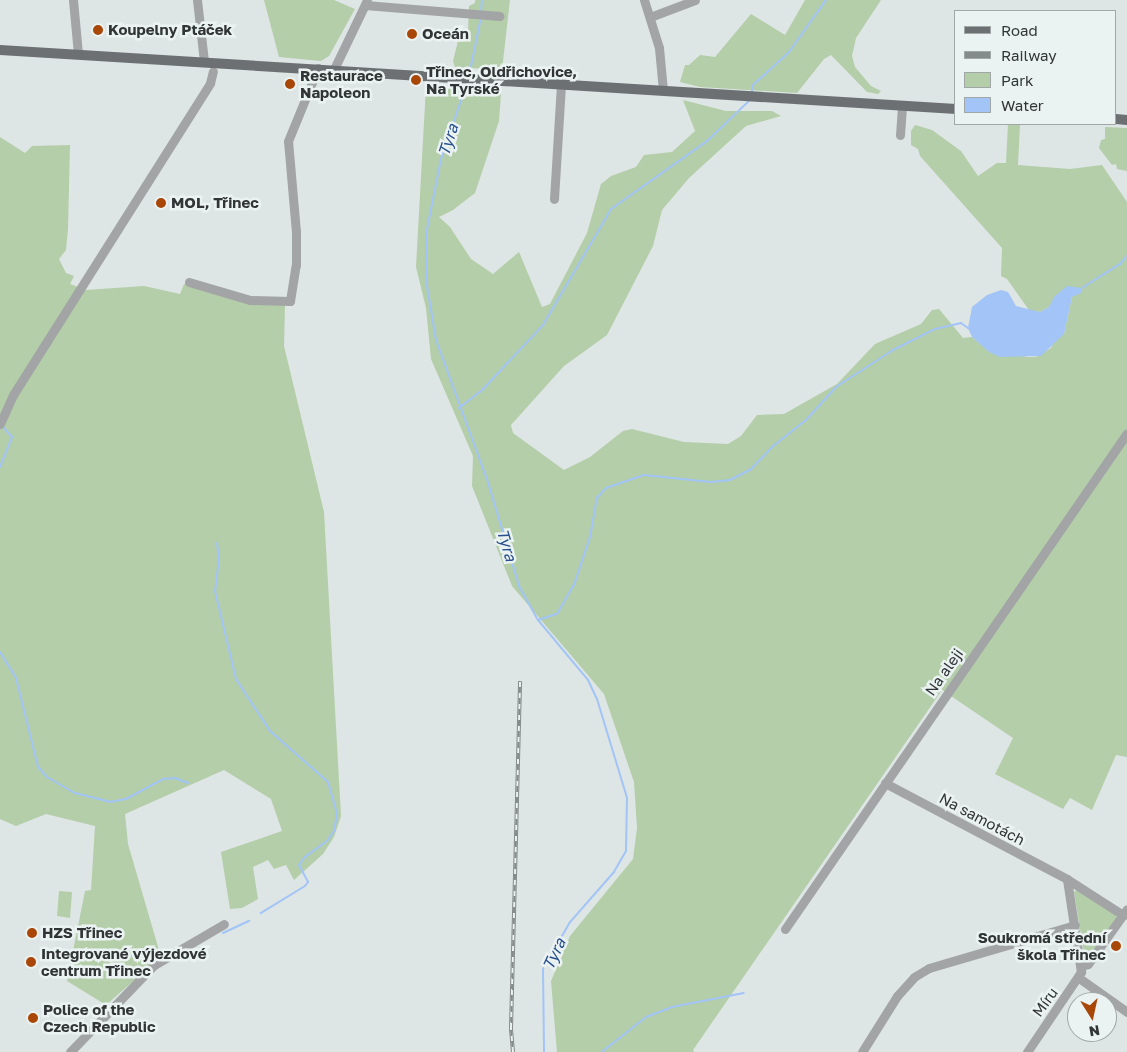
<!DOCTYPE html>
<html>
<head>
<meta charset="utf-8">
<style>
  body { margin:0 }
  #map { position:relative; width:1127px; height:1052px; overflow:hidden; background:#dee5e5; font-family:"Golos Text",sans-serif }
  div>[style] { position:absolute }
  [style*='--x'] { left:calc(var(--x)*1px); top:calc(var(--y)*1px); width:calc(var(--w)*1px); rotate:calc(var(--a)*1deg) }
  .green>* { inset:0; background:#b3cea8 }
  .water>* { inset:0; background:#a2c4f7 }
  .stream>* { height:2px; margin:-1px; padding:0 1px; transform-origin:1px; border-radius:1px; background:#a2c4f7 }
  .minor>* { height:9px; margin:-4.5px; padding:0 4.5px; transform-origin:4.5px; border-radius:4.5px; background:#a2a4a6 }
  .major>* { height:10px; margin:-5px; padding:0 5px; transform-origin:5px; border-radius:5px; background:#6c7072 }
  .rail>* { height:4px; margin-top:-2px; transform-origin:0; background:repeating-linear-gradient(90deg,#ebf2f2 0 5.5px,#858a8a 0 11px); box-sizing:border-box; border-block:1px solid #858a8a }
  .dots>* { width:14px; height:14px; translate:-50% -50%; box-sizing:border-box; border:2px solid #ebf2f2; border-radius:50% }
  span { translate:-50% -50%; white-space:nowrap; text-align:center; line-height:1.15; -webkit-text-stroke:5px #ebf2f2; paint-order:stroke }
  .poi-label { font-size:15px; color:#323535; font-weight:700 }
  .left { translate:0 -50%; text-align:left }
  .right { translate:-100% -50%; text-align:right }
  .street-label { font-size:15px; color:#323535 }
  .water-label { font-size:16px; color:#28508d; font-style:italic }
  .legend { position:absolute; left:954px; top:10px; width:162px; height:115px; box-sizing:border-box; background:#ebf2f2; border:1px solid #a1a6a6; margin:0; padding:6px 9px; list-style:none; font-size:15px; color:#323535 }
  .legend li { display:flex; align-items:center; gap:10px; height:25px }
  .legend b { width:25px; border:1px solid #a1a6a6 }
  .north { position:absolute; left:1067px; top:992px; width:50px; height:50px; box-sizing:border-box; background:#ebf2f2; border:1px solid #a1a6a6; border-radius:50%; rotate:170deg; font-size:14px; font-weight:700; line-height:20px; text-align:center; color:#323535 }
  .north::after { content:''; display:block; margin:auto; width:18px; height:22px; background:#a94708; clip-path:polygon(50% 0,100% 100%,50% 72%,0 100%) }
</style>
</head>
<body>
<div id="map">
  <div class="green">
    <i style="clip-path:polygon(264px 0,334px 0,355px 9px,329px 56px,321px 61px,310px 60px,279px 57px)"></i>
    <i style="clip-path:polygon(475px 0,510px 0,502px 70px,455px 67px,453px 61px,460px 33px,468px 32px,469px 6px,475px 3px)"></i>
    <i style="clip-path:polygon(805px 0,881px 0,856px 38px,852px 56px,855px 67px,871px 86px,881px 91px,878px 94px,867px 92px,831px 55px,824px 59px,797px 93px,700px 87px,680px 82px,685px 65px,689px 65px,700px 55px,715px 57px,751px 14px,785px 35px)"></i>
    <i style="clip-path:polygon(426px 86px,501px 93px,499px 121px,475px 193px,453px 210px,439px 217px,450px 227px,471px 259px,493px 274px,519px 252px,542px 307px,550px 304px,587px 233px,601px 184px,611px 176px,636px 167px,644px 155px,672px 152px,695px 131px,683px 100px,726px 111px,772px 111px,781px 116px,746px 126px,689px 178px,662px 210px,653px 246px,607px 335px,564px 366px,511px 425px,513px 433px,564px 470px,590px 457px,623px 431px,632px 429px,684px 442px,728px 444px,741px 436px,757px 415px,784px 414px,837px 384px,875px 344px,921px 324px,932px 310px,939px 309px,963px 338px,972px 337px,980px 344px,1027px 357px,1036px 357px,1051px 348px,1055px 339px,1064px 334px,1072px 297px,1081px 293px,1049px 307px,1040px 312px,1029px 310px,1007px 279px,1001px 276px,1002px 248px,920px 156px,918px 149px,911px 145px,911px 131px,915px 125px,932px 130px,961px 151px,978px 176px,997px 163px,1006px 163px,1008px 124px,1020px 124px,1018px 165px,1070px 169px,1102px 165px,1127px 202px,1127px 757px,1116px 755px,1092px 810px,1070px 798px,1063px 809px,995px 774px,1013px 738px,942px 690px,693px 1050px,694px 1052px,557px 1052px,551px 981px,570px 936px,633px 859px,637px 828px,634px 782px,604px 694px,512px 586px,472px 486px,473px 456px,431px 359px,426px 308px,416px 267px)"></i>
    <i style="clip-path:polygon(1105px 127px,1127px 128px,1127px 171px,1117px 169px,1116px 164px,1112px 165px,1099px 148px,1101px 140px,1105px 139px)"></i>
    <i style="clip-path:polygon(0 137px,25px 153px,32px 146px,70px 145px,68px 229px,66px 250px,59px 259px,66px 273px,74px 276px,70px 284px,86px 290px,144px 286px,180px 294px,184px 284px,243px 300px,285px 305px,284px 346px,324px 512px,341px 816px,334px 837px,323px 854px,294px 880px,286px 865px,274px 869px,268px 860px,253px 867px,258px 899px,242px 908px,230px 909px,221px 852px,282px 831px,271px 799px,224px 770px,125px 814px,128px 844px,161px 957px,106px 1005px,67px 981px,85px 891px,91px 890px,95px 826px,46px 814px,16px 826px,0 819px)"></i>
    <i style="clip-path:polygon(1080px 888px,1112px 908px,1117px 918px,1090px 956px,1084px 954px,1074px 892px)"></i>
    <i style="clip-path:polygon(59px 891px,72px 892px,70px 918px,57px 916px)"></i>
  </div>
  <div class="water">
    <i style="clip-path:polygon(1067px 286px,1082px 288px,1081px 293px,1072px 297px,1064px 334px,1041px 356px,1000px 357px,989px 352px,972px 337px,968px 328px,972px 307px,987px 295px,1001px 290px,1008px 292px,1016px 306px,1040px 312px,1049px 307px,1054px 297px)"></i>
  </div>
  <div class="stream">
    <i style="--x:481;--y:13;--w:13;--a:-86"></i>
    <i style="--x:469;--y:76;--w:60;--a:-78.5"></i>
    <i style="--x:467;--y:83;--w:80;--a:108.9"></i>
    <i style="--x:441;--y:159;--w:76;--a:101.3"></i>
    <i style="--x:426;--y:234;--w:52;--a:88.9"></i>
    <i style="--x:427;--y:286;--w:55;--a:80.5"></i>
    <i style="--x:436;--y:340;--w:148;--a:69.9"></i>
    <i style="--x:487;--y:479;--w:112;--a:73.3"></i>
    <i style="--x:519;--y:586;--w:39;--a:61"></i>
    <i style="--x:538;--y:620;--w:78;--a:50.2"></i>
    <i style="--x:588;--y:680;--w:21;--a:65"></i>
    <i style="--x:597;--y:699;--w:103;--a:73.1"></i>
    <i style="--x:627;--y:798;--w:53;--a:91.1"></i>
    <i style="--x:626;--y:851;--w:24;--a:120"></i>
    <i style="--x:614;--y:872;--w:67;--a:131.3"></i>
    <i style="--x:570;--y:922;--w:54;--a:119.9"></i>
    <i style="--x:543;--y:969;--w:83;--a:89.3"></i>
    <i style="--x:752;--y:92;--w:6;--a:-90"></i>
    <i style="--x:752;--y:86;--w:50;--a:-42.6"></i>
    <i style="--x:789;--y:52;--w:64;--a:-54.6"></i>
    <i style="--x:1082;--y:288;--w:45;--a:-32.3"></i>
    <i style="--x:1120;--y:264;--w:11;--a:-49"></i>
    <i style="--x:459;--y:408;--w:31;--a:-38"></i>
    <i style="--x:483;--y:389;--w:88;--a:-46.8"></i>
    <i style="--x:543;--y:325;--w:134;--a:-59.6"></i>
    <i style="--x:611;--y:209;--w:118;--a:-35.3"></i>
    <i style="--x:707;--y:141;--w:61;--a:-43.7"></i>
    <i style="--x:0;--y:467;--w:32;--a:-68"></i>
    <i style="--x:12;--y:437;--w:15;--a:-132"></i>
    <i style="--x:217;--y:543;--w:16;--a:83"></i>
    <i style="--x:219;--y:559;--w:32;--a:97"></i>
    <i style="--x:215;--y:591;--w:90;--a:76.6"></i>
    <i style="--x:236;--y:679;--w:62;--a:56.8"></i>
    <i style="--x:270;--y:731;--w:77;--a:41.3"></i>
    <i style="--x:328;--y:782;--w:32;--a:74"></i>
    <i style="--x:337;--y:813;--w:18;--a:99"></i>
    <i style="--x:334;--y:831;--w:12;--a:125"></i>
    <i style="--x:327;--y:841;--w:27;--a:144"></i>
    <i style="--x:305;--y:857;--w:10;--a:127"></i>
    <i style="--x:299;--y:865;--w:19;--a:62"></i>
    <i style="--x:308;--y:882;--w:5;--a:127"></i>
    <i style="--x:305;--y:886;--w:52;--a:148.5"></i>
    <i style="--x:538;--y:620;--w:20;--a:-18"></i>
    <i style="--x:557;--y:614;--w:34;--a:-60"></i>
    <i style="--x:574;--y:585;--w:51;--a:-71.6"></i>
    <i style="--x:590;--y:537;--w:40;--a:-80"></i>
    <i style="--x:597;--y:498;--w:13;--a:-48"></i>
    <i style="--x:606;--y:488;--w:40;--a:-18.9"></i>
    <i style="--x:644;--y:475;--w:67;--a:6"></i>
    <i style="--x:711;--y:482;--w:19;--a:-6"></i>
    <i style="--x:730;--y:480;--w:22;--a:-27"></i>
    <i style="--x:750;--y:470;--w:32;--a:-46"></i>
    <i style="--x:772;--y:447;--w:43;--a:-38.5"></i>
    <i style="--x:806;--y:420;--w:45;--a:-47.7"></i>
    <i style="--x:836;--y:387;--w:68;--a:-33"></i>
    <i style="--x:893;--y:350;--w:47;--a:-26.6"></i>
    <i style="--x:935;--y:329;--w:27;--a:-13"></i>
    <i style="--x:961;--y:323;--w:9;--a:36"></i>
    <i style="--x:0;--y:652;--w:31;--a:58"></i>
    <i style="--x:16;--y:678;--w:92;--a:76.1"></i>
    <i style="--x:38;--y:767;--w:13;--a:48"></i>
    <i style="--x:47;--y:777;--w:32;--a:30"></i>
    <i style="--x:75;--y:793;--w:36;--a:14"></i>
    <i style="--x:110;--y:802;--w:16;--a:-11"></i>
    <i style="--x:126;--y:799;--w:42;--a:-28.4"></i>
    <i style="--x:163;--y:779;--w:12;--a:-5"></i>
    <i style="--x:175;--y:778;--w:14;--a:21"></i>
    <i style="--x:223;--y:933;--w:29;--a:-25"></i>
    <i style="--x:603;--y:1051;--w:55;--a:-38.3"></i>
    <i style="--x:646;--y:1017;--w:28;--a:-21"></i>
    <i style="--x:672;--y:1007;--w:73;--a:-11"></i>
  </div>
  <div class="minor">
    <i style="--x:73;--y:0;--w:54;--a:84.7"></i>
    <i style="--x:197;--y:0;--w:61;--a:83.5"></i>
    <i style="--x:644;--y:0;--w:50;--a:72.6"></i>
    <i style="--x:659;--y:48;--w:42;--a:84.6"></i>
    <i style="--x:365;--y:5;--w:135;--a:4.7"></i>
    <i style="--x:650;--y:17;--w:48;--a:-20.7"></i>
    <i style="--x:334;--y:69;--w:76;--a:-64.4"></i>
    <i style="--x:900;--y:135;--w:29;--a:-86"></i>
    <i style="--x:554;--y:199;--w:115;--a:-86.5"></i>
    <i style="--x:189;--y:282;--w:64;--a:16.4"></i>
    <i style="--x:250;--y:300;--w:40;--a:1.4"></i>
    <i style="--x:290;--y:301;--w:36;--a:-81"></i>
    <i style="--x:296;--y:265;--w:33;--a:-90"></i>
    <i style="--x:296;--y:232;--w:91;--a:-95"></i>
    <i style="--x:288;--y:141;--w:79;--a:-67.7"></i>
    <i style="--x:0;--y:424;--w:32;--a:-66"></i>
    <i style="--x:13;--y:395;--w:369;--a:-57.7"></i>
    <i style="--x:210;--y:83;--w:12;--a:-76"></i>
    <i style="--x:885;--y:783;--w:206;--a:27.8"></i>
    <i style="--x:1067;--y:879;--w:67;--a:32.7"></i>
    <i style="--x:785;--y:929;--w:602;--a:-55.41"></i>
    <i style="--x:1081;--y:966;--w:7;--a:-16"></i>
    <i style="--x:1088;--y:964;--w:67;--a:-54.7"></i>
    <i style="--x:1079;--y:978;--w:59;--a:35.3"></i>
    <i style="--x:70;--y:1052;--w:121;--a:-46"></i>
    <i style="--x:154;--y:965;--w:81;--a:-30.4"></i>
    <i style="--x:862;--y:1052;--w:66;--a:-58"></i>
    <i style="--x:897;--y:996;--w:25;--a:-48"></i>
    <i style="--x:914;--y:977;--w:17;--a:-31"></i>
    <i style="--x:929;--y:968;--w:152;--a:-16.4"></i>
    <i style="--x:1027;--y:1052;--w:97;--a:-56"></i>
    <i style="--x:1081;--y:972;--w:94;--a:-98.6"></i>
  </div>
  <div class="major">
    <i style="--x:0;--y:50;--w:958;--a:3.53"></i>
    <i style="--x:1116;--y:119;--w:11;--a:5"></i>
  </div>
  <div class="rail">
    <i style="--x:513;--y:1052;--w:24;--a:-95"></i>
    <i style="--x:511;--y:1028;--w:347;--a:-88.5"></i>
  </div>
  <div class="dots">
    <i style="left:98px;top:30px;background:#a94708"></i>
    <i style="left:412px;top:34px;background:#a94708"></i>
    <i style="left:416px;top:80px;background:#a94708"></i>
    <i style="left:290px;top:84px;background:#a94708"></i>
    <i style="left:161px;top:203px;background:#a94708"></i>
    <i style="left:32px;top:933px;background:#a94708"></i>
    <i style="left:1116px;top:946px;background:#a94708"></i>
    <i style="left:31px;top:962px;background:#a94708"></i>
    <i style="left:33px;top:1018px;background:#a94708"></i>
  </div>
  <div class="poi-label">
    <span class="left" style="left:108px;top:30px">Koupelny Ptáček</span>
    <span class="left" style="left:422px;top:34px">Oceán</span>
    <span class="left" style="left:426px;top:80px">Třinec, Oldřichovice,<br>Na Tyrské</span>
    <span class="left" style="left:300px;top:84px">Restaurace<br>Napoleon</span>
    <span class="left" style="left:171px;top:203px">MOL, Třinec</span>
    <span class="left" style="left:42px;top:933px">HZS Třinec</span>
    <span class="right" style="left:1106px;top:946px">Soukromá střední<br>škola Třinec</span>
    <span class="left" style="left:41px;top:962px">Integrované výjezdové<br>centrum Třinec</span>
    <span class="left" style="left:43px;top:1018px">Police of the<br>Czech Republic</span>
  </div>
  <div class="street-label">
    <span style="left:944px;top:672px;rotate:-55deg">Na aleji</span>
    <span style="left:982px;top:819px;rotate:28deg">Na samotách</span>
    <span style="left:1045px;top:1002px;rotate:-54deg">Míru</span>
  </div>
  <div class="water-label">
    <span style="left:448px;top:140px;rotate:-72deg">Tyra</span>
    <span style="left:507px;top:545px;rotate:73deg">Tyra</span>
    <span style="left:554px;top:954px;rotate:-65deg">Tyra</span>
  </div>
  <ul class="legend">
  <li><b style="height:6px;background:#6c7072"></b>Road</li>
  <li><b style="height:6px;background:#858a8a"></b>Railway</li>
  <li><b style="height:14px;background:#b3cea8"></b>Park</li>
  <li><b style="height:14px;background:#a2c4f7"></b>Water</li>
  </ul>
  <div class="north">N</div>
</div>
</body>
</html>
